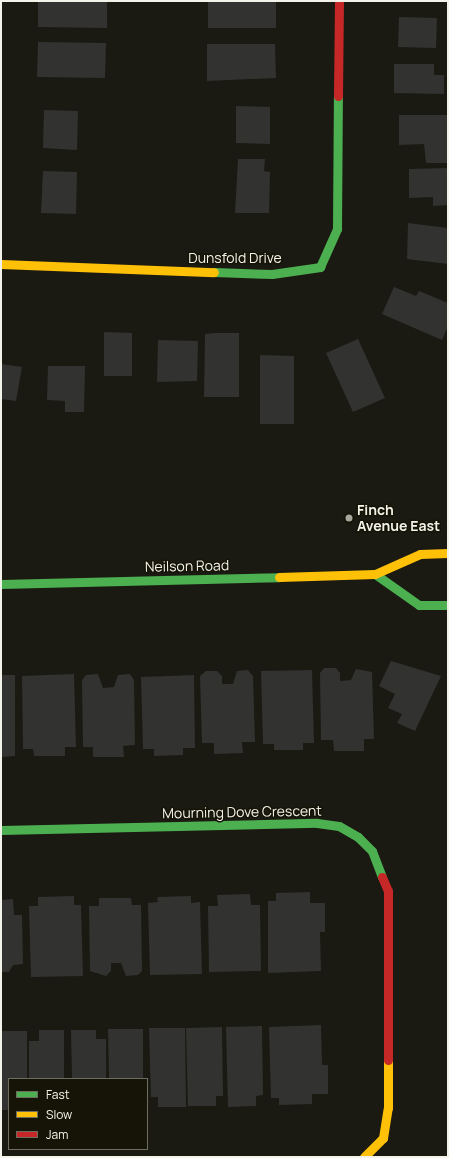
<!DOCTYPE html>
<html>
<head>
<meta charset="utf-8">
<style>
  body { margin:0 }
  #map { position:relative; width:449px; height:1158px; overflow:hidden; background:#1a1a12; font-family:Manrope,sans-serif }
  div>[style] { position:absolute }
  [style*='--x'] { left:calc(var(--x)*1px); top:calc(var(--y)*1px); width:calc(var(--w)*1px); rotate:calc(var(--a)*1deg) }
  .building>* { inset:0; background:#323231 }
  .fast>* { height:9px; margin:-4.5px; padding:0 4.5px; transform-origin:4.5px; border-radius:4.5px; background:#4caf50 }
  .slow>* { height:9px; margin:-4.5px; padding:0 4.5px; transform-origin:4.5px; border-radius:4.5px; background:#ffc107 }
  .jam>* { height:9px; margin:-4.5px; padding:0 4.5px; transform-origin:4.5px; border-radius:4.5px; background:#c62828 }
  .dots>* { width:11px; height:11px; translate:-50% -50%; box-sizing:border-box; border:2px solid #151407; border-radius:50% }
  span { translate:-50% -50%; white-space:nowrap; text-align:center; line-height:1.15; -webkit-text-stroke:3px #151407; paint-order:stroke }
  .street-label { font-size:14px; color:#f4f3ea }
  .poi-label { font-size:14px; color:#f4f3ea; font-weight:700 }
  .left { translate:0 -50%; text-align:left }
  .frame { position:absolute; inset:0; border:2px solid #f4f3ea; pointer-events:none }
  .legend { position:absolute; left:8px; top:1078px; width:140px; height:72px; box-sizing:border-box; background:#151407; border:1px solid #6e6d62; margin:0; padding:5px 7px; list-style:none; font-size:12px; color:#f4f3ea }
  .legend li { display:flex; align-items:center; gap:8px; height:20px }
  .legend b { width:20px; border:1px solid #6e6d62 }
</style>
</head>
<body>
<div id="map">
  <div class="building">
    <i style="clip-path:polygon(38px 1px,107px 1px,107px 28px,38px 27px)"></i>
    <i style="clip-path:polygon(208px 1px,276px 1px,276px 28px,208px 28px)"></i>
    <i style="clip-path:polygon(399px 17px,437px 18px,436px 48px,398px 47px)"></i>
    <i style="clip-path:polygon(38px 42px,106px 43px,105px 78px,37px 77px)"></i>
    <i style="clip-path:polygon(207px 44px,275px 44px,276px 78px,207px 81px)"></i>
    <i style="clip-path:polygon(394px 64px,434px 64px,434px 75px,444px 75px,444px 94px,394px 93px)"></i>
    <i style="clip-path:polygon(236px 106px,270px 107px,270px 144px,236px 143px)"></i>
    <i style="clip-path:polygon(44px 110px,78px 111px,77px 150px,43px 148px)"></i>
    <i style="clip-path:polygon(399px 115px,448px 115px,448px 163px,426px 163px,424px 144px,399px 145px)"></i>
    <i style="clip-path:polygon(238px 159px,265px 159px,264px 171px,270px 172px,269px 213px,235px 213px)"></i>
    <i style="clip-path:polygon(448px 168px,448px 205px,433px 206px,433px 197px,409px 198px,409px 169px)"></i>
    <i style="clip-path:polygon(43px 171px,77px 172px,76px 214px,41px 213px)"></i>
    <i style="clip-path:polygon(408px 223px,448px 228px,448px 264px,407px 259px)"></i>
    <i style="clip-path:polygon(394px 287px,416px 296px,419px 291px,448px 303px,448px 326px,442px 340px,382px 314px)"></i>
    <i style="clip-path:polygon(104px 332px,132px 333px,132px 376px,104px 376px)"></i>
    <i style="clip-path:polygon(216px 333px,239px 333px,239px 397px,204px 397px,205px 334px)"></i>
    <i style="clip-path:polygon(358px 339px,385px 398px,353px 412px,326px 353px)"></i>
    <i style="clip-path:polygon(158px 340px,198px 341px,197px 381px,157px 382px)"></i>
    <i style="clip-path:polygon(260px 355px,294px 356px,294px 424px,260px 424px)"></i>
    <i style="clip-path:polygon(1px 364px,22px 367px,16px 401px,1px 399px)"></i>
    <i style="clip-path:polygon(48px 366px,85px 366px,84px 412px,65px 412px,65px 401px,47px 400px)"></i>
    <i style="clip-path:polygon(391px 661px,441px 676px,415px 731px,397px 723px,402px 714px,388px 708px,395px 694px,379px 686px)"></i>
    <i style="clip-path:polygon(324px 668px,336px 668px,340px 673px,340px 681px,351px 680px,356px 669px,372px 672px,374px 739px,364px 739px,364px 751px,334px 751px,333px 740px,321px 740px,320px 673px)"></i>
    <i style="clip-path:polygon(248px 670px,253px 676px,255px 742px,242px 742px,243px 753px,214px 754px,214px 743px,202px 743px,200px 676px,206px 671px,217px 671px,222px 676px,222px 684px,233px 684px,237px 671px)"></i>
    <i style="clip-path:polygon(312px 670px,314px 743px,303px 743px,303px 750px,274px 750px,274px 744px,263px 744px,261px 671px)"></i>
    <i style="clip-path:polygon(74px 674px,76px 747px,65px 747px,65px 756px,34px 756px,33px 749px,23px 749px,22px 676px)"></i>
    <i style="clip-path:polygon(98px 674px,103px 688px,114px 687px,118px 675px,130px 674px,134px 680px,135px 745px,123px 746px,124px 757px,93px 757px,93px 747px,83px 747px,82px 680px,86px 675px)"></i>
    <i style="clip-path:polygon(1px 675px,15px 675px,15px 756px,1px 757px)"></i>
    <i style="clip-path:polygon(194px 675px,195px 748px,183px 748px,183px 755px,154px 756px,154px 749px,143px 749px,141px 677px)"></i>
    <i style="clip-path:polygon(310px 892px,310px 903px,325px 903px,325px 932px,320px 932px,321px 971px,268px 973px,268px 901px,276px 901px,276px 893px)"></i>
    <i style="clip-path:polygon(250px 894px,251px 905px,260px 905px,261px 971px,209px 972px,208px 906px,218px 906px,217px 895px)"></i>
    <i style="clip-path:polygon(74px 896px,74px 905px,81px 905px,83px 976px,31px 977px,29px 906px,38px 906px,38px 897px)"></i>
    <i style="clip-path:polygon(191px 896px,191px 903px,200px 902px,202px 974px,150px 975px,148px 903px,158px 902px,157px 897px)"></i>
    <i style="clip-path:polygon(99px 898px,131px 898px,132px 905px,141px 905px,142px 971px,138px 975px,126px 976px,121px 963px,111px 963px,111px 971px,106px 976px,90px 971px,89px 906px,99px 906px)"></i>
    <i style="clip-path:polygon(13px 899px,14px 915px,22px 915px,23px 964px,13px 965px,9px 972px,1px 972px,1px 900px)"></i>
    <i style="clip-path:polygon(321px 1025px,322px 1065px,328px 1065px,328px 1094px,312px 1094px,312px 1104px,279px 1105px,279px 1098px,271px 1098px,269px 1027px)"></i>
    <i style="clip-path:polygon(262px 1026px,263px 1095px,256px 1096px,256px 1106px,228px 1107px,226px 1027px)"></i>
    <i style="clip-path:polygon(222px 1027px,223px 1096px,216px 1096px,216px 1106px,188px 1106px,186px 1028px)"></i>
    <i style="clip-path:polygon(149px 1028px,185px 1028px,186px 1107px,158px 1107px,158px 1097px,151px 1097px)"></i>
    <i style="clip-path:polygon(108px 1029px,143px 1029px,143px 1079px,109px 1079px)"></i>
    <i style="clip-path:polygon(39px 1030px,64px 1030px,64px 1079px,29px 1079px,29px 1041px,39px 1041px)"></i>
    <i style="clip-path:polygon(71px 1030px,96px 1030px,96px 1039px,106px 1039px,106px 1079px,72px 1079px)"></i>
    <i style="clip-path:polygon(1px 1031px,27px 1031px,27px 1079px,9px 1079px,9px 1110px,1px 1110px)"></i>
  </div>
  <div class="fast">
    <i style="--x:214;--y:272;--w:58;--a:2"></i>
    <i style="--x:272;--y:274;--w:49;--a:-8.3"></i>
    <i style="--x:320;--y:267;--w:42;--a:-65.9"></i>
    <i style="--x:337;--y:229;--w:133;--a:-89.6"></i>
    <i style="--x:375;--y:574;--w:54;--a:35.2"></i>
    <i style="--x:419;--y:605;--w:29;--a:0"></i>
    <i style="--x:1;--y:584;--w:278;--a:-1.4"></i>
    <i style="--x:1;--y:830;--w:316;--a:-1.3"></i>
    <i style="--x:317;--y:823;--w:22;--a:8"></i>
    <i style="--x:339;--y:826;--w:22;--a:30"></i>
    <i style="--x:358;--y:837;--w:20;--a:45"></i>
    <i style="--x:372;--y:851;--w:28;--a:69"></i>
  </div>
  <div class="slow">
    <i style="--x:1;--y:264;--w:213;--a:2.2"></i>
    <i style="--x:279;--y:577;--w:96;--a:-1.8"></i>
    <i style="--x:375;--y:574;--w:49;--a:-24"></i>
    <i style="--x:420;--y:554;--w:28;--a:-2"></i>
    <i style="--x:364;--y:1157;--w:27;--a:-45"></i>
    <i style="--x:383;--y:1138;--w:30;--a:-81"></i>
    <i style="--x:388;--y:1108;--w:48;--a:-90"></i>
  </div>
  <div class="jam">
    <i style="--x:338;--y:96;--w:95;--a:-89.4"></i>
    <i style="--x:382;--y:877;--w:15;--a:67"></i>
    <i style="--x:388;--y:891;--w:169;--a:90"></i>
  </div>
  <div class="dots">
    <i style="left:349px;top:518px;background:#a8a79e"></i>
  </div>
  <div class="street-label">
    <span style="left:235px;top:258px">Dunsfold Drive</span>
    <span style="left:187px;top:566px;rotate:-1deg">Neilson Road</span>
    <span style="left:242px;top:812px;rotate:-1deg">Mourning Dove Crescent</span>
  </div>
  <div class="poi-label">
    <span class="left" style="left:357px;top:518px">Finch<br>Avenue East</span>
  </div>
  <div class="frame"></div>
  <ul class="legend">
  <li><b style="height:5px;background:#4caf50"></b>Fast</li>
  <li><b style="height:5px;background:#ffc107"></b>Slow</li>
  <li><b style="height:5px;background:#c62828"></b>Jam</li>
  </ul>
</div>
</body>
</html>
